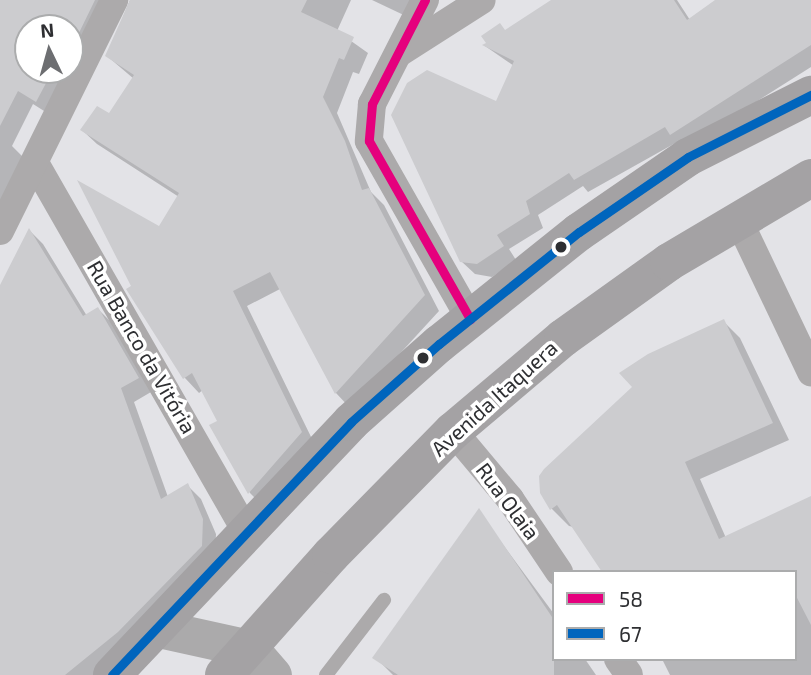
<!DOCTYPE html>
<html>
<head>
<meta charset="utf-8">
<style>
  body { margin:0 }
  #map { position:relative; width:811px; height:675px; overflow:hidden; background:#e3e3e7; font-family:"Exo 2",sans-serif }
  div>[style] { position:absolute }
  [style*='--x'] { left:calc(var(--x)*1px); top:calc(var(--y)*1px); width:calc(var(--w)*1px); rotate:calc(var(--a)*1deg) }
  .shadow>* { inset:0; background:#0003 }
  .building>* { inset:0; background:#cccccf }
  .lane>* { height:14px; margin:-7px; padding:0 7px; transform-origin:7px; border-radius:7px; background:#acaaab }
  .street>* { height:28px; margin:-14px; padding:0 14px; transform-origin:14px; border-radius:14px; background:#acaaab }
  .secondary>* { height:38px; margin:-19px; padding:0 19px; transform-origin:19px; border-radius:19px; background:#abaaab }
  .primary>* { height:38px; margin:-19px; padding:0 19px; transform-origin:19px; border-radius:19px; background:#a4a2a4 }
  .bus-1>* { height:9px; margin:-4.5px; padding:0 4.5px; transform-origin:4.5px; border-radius:4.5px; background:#e5007d }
  .bus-2>* { height:9px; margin:-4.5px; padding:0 4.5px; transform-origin:4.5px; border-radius:4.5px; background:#0065bd }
  .dots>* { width:19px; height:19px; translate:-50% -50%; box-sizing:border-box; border:4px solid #fff; border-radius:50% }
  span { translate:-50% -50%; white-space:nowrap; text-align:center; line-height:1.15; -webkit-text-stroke:7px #fff; paint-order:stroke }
  .street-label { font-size:21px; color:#2e2f32 }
  .legend { position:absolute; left:552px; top:570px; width:245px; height:91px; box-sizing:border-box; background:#fff; border:2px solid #abacad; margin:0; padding:9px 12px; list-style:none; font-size:21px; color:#2e2f32 }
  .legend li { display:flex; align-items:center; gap:14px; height:35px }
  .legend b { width:35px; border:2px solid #abacad }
  .north { position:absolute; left:14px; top:14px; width:70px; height:70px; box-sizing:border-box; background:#fff; border:2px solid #abacad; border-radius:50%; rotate:355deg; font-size:19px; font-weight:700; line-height:28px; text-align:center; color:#2e2f32 }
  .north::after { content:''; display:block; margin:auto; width:24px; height:32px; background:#6d6e71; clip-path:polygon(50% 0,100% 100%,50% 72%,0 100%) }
</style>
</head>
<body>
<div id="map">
  <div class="shadow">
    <i style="clip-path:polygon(evenodd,0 0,124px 0,52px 116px,33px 104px,12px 146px,24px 158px,0 218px,0 0,28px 28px,70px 28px,70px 70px,28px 70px,28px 28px)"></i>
    <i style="clip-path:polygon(130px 0,351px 0,337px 31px,368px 53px,359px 74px,353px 72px,337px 113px,371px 192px,384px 205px,439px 311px,350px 408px,336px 393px,280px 289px,247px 306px,316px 447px,264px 507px,250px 493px,212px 426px,220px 422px,203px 390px,199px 393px,185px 378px,129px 290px,179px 197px,97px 144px,82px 130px,110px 116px,134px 79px,107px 56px)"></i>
    <i style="clip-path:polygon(372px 0,419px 0,410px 18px)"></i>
    <i style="clip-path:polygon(554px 0,677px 0,690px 20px,718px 0,811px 0,811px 67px,685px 147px,679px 141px,588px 192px,583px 186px,538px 215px,543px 228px,509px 249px,516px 260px,492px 277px,475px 274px,461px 261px,496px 104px,514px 66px,485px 46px)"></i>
    <i style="clip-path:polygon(30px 231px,43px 244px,87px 316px,98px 309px,112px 323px,151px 392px,134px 402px,168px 497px,187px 485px,201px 499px,216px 534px,215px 560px,95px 675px,0 675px,0 288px)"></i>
    <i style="clip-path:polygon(723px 321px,740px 338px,789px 440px,700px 479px,726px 538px,811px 497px,811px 675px,670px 675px,662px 659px,795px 659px,795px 572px,569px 526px,552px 509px,540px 481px)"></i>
    <i style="clip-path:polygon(479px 512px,554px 614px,554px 659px,585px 659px,596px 675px,393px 675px,375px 657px)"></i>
  </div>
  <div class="building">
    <i style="clip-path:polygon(0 0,95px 0,76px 39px,70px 28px,28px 28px,28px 70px,53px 70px,36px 102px,18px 91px,0 126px)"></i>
    <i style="clip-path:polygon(130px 0,307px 0,301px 12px,354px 37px,344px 60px,339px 58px,323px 97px,345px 141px,362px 190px,369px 188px,425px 295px,335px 394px,270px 272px,233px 291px,302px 432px,248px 494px,209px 425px,217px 421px,192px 373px,183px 379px,126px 289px,131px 286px,77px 180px,159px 226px,179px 193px,80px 130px,97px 106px,109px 113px,134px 75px,105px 56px)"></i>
    <i style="clip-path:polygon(551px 0,674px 0,687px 20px,715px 0,811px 0,811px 45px,670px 135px,665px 127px,574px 180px,569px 173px,526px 201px,530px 214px,497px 235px,504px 246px,477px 264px,460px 262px,391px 115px,407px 83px,427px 70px,496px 101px,514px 61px,482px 45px,486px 43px,481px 36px,500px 23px,505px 30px)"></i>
    <i style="clip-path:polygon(29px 228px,83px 316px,98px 307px,139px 378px,121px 388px,161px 499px,188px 483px,203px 519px,202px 546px,118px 632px,65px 675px,0 675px,0 285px)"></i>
    <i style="clip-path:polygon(724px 319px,773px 423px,685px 462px,719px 539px,811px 496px,811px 625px,795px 594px,795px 572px,602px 572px,557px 505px,550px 510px,540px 493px,539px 476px,544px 469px,632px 387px,619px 373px,648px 354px)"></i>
    <i style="clip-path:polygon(479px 508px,554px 620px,554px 675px,398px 675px,372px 658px)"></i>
  </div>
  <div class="lane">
    <i style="--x:326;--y:675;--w:95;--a:-52.3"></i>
  </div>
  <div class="street">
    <i style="--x:425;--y:0;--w:117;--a:117"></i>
    <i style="--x:372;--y:104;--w:37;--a:95"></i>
    <i style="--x:369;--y:141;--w:205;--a:60.4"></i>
    <i style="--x:399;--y:53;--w:98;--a:-32.6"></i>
    <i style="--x:35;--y:163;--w:426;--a:60.2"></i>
    <i style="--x:738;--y:219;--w:170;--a:64.5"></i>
    <i style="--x:0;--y:231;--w:258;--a:-63.7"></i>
    <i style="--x:453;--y:431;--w:89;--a:50"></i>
    <i style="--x:510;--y:499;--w:88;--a:56.1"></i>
    <i style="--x:618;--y:659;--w:19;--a:55"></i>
  </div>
  <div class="secondary">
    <i style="--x:159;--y:629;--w:93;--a:12.4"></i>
    <i style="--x:250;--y:649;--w:35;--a:49"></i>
  </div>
  <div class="primary">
    <i style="--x:112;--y:675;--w:348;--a:-46.6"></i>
    <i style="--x:351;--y:422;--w:118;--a:-41.6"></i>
    <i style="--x:439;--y:344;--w:179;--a:-38.7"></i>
    <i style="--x:579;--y:232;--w:132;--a:-34.5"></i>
    <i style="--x:688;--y:157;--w:138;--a:-26.8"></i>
    <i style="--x:224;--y:675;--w:161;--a:-48.3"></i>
    <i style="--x:331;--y:555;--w:174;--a:-45.5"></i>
    <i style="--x:453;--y:431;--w:144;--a:-40.2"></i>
    <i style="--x:563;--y:338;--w:130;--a:-35.6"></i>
    <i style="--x:669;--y:262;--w:165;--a:-30.6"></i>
  </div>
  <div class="bus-1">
    <i style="--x:425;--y:0;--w:117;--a:117"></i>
    <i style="--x:372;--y:104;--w:37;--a:95"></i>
    <i style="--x:369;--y:141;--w:205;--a:60.4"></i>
  </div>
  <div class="bus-2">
    <i style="--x:112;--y:675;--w:348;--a:-46.6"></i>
    <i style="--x:351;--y:422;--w:118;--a:-41.6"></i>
    <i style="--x:439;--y:344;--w:179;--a:-38.7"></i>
    <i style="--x:579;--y:232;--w:132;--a:-34.5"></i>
    <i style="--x:688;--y:157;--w:138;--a:-26.8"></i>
  </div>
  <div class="dots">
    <i style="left:561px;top:247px;background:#2e2f32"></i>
    <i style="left:423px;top:358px;background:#2e2f32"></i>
  </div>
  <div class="street-label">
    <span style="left:142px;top:347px;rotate:60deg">Rua Banco da Vitória</span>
    <span style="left:494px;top:398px;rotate:-42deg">Avenida Itaquera</span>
    <span style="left:508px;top:501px;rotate:53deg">Rua Olaia</span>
  </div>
  <ul class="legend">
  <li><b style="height:9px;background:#e5007d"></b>58</li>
  <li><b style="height:9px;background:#0065bd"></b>67</li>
  </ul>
  <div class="north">N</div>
</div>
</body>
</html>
